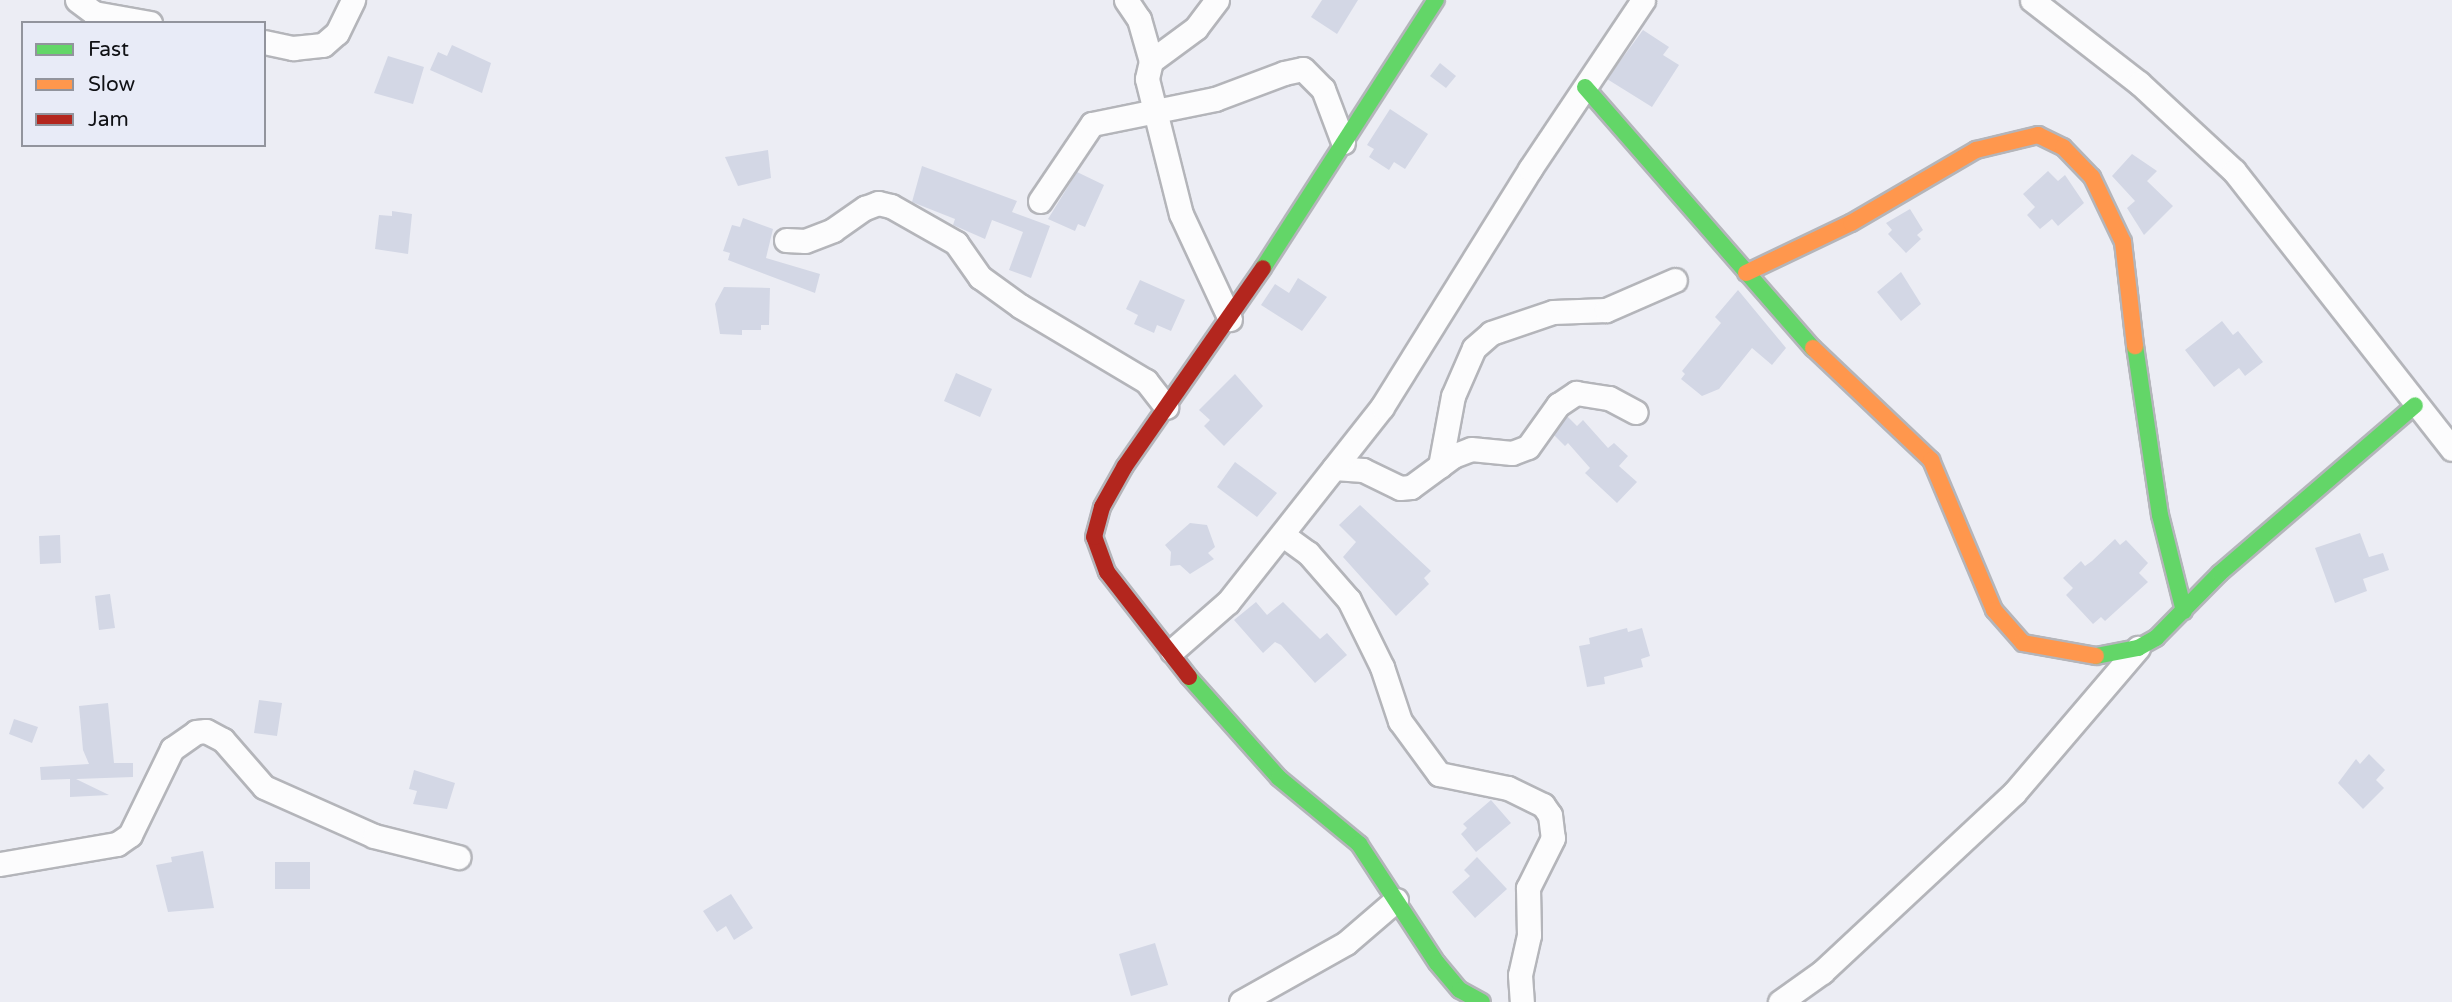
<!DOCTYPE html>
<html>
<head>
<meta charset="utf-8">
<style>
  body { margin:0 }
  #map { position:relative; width:2452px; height:1002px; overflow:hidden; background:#ecedf4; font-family:"Varela Round",sans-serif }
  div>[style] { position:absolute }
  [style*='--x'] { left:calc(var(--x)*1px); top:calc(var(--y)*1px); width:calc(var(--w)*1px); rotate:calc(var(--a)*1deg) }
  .building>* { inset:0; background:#d3d7e5 }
  .roads { filter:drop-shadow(2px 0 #b4b5ba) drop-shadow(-2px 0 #b4b5ba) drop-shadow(0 2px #b4b5ba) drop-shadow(0 -2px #b4b5ba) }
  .street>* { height:23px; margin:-11.5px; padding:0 11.5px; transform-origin:11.5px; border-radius:11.5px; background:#fcfcfd }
  .fast>* { height:16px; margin:-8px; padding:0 8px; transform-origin:8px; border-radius:8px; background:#63d668 }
  .slow>* { height:16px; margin:-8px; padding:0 8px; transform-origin:8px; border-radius:8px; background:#ff974d }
  .jam>* { height:16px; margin:-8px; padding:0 8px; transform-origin:8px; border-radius:8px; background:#b3261e }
  span { translate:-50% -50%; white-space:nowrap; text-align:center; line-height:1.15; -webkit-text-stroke:5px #e8ebf7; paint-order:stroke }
  .legend { position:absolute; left:21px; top:21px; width:245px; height:126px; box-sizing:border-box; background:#e8ebf7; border:2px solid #92949d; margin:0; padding:9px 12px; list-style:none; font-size:21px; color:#101115 }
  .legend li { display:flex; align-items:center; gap:14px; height:35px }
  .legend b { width:35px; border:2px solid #92949d }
</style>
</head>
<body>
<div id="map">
  <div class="building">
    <i style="clip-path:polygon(1322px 0,1358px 0,1337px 34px,1311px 17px)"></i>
    <i style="clip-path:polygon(1643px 30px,1669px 47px,1663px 55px,1679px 65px,1652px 107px,1607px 79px)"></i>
    <i style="clip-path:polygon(452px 45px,491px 63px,482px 93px,430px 70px,438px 52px,447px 56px)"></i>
    <i style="clip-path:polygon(388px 56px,424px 67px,413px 104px,374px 93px)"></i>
    <i style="clip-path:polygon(1440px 63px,1456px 76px,1446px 88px,1430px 76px)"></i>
    <i style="clip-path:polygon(1390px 109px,1428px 134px,1405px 169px,1394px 162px,1389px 170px,1369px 157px,1374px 149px,1367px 145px)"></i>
    <i style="clip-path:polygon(768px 150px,771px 178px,738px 186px,725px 157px)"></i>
    <i style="clip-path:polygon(2132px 154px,2157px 171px,2147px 181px,2173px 206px,2144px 235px,2127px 208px,2135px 201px,2112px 176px)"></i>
    <i style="clip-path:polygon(922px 166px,1017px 201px,1012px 212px,1050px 226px,1031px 278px,1009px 270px,1023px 232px,992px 220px,985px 239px,953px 225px,955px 219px,912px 202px)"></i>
    <i style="clip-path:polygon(2048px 171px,2058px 181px,2065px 175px,2084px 203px,2058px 226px,2052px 219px,2040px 229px,2027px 215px,2035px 207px,2023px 194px)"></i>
    <i style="clip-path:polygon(1077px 172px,1104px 185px,1085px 227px,1078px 224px,1075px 231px,1048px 219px)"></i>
    <i style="clip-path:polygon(1910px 209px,1923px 230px,1917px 235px,1921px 239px,1906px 253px,1888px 234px,1892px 230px,1886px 223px)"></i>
    <i style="clip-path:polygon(392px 211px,412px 214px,408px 254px,375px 249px,379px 215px,392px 216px)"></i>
    <i style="clip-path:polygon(743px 218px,773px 229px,766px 258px,820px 274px,815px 293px,728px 260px,730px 253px,723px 251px,732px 225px,740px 227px)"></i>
    <i style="clip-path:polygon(1901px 272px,1921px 304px,1901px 321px,1877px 292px)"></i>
    <i style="clip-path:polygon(1298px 278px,1327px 297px,1302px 331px,1261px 305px,1275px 284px,1289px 293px)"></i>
    <i style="clip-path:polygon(1140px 280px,1185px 300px,1171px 331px,1157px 325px,1154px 333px,1134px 324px,1138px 315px,1126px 309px)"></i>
    <i style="clip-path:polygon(724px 287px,770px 288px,769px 325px,761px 325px,761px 330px,742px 330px,742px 335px,720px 334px,715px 304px)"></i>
    <i style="clip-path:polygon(1738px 290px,1786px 348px,1772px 365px,1752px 348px,1719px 389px,1702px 396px,1681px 379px,1685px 374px,1682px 371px,1721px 323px,1715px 317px)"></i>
    <i style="clip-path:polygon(2222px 321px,2233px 335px,2238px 331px,2263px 362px,2245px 376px,2239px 368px,2214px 387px,2185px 350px)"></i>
    <i style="clip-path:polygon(956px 373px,992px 389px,980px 417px,944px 401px)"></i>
    <i style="clip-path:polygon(1235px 374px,1263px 406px,1224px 446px,1204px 426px,1210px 420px,1199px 410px)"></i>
    <i style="clip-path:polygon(1567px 416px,1577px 426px,1583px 420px,1608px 448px,1614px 443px,1628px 456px,1619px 466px,1637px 482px,1617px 503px,1585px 473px,1590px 468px,1568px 443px,1565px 446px,1554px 435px)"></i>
    <i style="clip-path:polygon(1235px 462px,1277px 493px,1257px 517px,1217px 487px)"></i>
    <i style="clip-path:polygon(1360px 505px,1431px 571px,1424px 578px,1429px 584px,1396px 616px,1343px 557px,1356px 542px,1339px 525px)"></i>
    <i style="clip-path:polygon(1190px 523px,1207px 525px,1215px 547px,1208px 553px,1214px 559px,1190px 574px,1180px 565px,1170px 566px,1171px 552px,1165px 545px)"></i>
    <i style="clip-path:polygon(2360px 533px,2369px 557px,2383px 553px,2389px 570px,2363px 579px,2367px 591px,2335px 603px,2315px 548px)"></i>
    <i style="clip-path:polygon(60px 535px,61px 563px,40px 564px,39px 536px)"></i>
    <i style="clip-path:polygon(2115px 539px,2120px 545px,2126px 540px,2148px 563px,2139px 573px,2148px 582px,2105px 621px,2101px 617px,2093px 624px,2066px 595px,2073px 588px,2063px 578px,2081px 561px,2085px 566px,2092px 561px)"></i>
    <i style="clip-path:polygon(110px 594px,115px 628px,99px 630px,95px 596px)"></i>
    <i style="clip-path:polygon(1256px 602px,1267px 615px,1283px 602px,1320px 639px,1327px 633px,1347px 655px,1315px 683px,1281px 645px,1275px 642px,1263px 653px,1234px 620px)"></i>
    <i style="clip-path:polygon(1627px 628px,1628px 632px,1642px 628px,1650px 656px,1641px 659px,1643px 667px,1604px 677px,1605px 684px,1587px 687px,1579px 646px,1590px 644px,1589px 638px)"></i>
    <i style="clip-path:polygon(259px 700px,282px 703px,277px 736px,254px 733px)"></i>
    <i style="clip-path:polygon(108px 703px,114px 763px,133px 763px,133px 777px,76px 779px,109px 795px,70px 797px,70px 779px,41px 780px,40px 767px,89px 764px,83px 750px,79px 706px)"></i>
    <i style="clip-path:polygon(14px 719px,38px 727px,32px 743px,9px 734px)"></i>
    <i style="clip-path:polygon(2369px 754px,2385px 770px,2376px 780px,2384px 788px,2363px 809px,2338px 783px,2356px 759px,2360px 764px)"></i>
    <i style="clip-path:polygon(414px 770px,455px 783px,447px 809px,413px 804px,417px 791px,409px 789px)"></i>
    <i style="clip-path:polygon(1491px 800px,1511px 823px,1476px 852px,1461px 834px,1467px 828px,1463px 824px)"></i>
    <i style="clip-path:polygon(203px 851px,214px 908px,168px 912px,156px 865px,172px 862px,171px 857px)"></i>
    <i style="clip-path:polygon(1477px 857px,1507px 889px,1475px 918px,1452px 892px,1470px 876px,1464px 870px)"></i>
    <i style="clip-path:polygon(275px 862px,310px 862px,310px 889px,275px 889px)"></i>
    <i style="clip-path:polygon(731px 894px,753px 928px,734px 940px,726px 926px,717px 932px,703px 911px)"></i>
    <i style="clip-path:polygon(1155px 943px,1168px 985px,1131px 996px,1119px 954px)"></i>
  </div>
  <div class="roads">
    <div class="street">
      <i style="--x:77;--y:0;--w:21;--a:37"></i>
      <i style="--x:94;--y:13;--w:57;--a:10.1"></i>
      <i style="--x:1126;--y:0;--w:23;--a:56"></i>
      <i style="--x:1139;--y:19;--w:44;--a:74.1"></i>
      <i style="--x:1217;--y:0;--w:35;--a:127"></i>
      <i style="--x:1196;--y:28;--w:56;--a:143.7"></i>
      <i style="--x:1151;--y:61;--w:18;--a:103"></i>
      <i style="--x:1147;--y:79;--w:139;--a:75.9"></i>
      <i style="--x:1181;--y:214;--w:116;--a:65"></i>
      <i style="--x:2032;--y:0;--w:135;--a:37.8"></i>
      <i style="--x:2139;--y:83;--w:129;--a:42.8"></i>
      <i style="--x:2234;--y:171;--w:353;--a:51.9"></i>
      <i style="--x:264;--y:42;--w:30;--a:12"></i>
      <i style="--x:293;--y:48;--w:30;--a:-6"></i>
      <i style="--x:323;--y:45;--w:18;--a:-41"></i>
      <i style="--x:337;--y:33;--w:37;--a:-64"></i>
      <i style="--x:1040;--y:201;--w:93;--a:-56"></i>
      <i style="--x:1092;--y:124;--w:126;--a:-11.5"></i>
      <i style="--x:1215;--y:99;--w:74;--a:-20.6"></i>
      <i style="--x:1284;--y:73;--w:19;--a:-12"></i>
      <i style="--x:1303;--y:69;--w:28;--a:45"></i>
      <i style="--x:1323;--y:89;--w:57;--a:69.3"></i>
      <i style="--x:786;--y:240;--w:19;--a:3"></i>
      <i style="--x:805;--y:241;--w:30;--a:-21"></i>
      <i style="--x:833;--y:230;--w:39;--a:-35"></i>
      <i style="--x:865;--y:208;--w:14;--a:-21"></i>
      <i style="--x:878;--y:203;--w:13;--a:13"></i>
      <i style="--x:891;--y:206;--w:75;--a:29.6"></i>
      <i style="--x:956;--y:243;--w:42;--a:54.8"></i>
      <i style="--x:980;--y:277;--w:49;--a:35.9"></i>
      <i style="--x:1020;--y:306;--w:147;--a:30.8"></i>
      <i style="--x:1146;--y:381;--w:33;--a:52"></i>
      <i style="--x:1440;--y:466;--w:71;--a:-79.5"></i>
      <i style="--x:1453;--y:396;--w:52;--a:-66.4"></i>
      <i style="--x:1474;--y:348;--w:23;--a:-41"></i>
      <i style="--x:1491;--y:333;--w:65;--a:-18.7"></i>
      <i style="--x:1553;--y:312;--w:53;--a:-2.2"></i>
      <i style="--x:1606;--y:310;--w:75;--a:-23.5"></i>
      <i style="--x:1334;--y:468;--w:29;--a:4"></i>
      <i style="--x:1363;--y:470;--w:41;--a:25.9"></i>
      <i style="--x:1400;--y:488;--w:11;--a:-5"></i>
      <i style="--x:1411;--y:487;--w:52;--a:-36.4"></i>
      <i style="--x:1453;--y:456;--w:19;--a:-21"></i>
      <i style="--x:1471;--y:449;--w:41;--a:5.6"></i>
      <i style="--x:1512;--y:453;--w:17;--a:-21"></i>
      <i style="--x:1528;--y:447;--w:52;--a:-54.5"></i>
      <i style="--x:1558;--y:405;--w:22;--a:-34"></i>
      <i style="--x:1576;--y:393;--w:33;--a:9"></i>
      <i style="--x:1609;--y:398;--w:30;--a:28"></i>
      <i style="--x:1283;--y:535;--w:31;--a:36"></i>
      <i style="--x:1308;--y:553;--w:62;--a:48.9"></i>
      <i style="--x:1349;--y:600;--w:75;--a:63.8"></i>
      <i style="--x:1382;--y:667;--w:57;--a:71.6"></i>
      <i style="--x:1400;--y:721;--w:66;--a:53.7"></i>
      <i style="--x:1439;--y:774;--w:70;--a:11.5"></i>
      <i style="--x:1508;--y:788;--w:39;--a:26"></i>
      <i style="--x:1543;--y:805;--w:12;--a:55"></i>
      <i style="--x:1550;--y:815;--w:23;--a:83"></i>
      <i style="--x:1553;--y:838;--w:56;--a:116.6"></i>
      <i style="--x:1528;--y:888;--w:47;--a:88.8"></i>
      <i style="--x:1529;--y:935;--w:41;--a:102.7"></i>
      <i style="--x:1520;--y:975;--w:27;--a:86"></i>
      <i style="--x:1172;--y:651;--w:74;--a:-41.2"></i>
      <i style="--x:1228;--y:602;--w:248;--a:-51.7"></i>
      <i style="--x:1382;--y:407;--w:280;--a:-58.1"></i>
      <i style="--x:1530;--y:169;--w:203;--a:-56.2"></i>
      <i style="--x:0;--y:864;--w:119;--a:-9.7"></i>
      <i style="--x:117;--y:844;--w:16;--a:-35"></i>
      <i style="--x:130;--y:835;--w:96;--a:-64"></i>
      <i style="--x:172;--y:749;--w:29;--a:-35"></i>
      <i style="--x:196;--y:732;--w:10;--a:-6"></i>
      <i style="--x:206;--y:731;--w:19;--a:28"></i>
      <i style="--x:223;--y:740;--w:62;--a:48.9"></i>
      <i style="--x:264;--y:787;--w:120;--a:24"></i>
      <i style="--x:374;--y:836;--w:87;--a:14"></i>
      <i style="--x:1241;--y:1002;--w:120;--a:-29.3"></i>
      <i style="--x:1346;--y:943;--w:66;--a:-40.7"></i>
      <i style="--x:1780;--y:1002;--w:52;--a:-35.5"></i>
      <i style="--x:1822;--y:972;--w:262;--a:-43"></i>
      <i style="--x:2014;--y:793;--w:191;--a:-49.5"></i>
    </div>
    <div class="fast">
      <i style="--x:1585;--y:87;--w:347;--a:48.9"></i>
      <i style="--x:1263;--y:268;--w:319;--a:-57.2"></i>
      <i style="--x:2135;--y:346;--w:171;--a:81.6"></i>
      <i style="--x:2160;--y:515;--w:99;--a:76"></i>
      <i style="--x:2096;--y:656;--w:43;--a:-10.8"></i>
      <i style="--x:2138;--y:648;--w:21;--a:-29"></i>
      <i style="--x:2156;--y:638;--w:91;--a:-45.4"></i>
      <i style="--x:2220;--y:573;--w:257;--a:-40.7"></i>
      <i style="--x:1189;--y:677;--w:135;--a:48.3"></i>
      <i style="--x:1279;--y:778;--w:104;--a:39.5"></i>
      <i style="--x:1359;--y:844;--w:142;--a:56.8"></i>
      <i style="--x:1437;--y:963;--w:35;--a:50"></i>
      <i style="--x:1460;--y:990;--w:25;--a:29"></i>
    </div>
    <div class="slow">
      <i style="--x:1746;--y:273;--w:116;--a:-25.5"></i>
      <i style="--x:1851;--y:223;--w:145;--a:-30.3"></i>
      <i style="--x:1976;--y:150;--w:64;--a:-13.6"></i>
      <i style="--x:2038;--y:135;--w:28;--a:26"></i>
      <i style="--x:2063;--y:147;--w:42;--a:46"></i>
      <i style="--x:2092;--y:177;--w:72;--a:64.5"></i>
      <i style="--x:2123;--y:242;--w:105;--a:83.4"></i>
      <i style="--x:1813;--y:348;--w:163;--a:43.5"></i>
      <i style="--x:1931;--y:460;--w:163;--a:67.2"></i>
      <i style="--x:1994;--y:610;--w:44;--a:48.7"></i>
      <i style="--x:2023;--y:643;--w:74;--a:10.1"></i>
    </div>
    <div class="jam">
      <i style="--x:1189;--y:677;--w:133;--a:-128"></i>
      <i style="--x:1107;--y:572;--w:37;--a:-110"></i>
      <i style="--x:1094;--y:537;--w:31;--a:-75"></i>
      <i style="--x:1102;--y:507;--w:47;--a:-60.7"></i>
      <i style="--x:1125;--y:466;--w:241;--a:-55.1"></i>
    </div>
  </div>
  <ul class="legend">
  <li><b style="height:9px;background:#63d668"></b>Fast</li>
  <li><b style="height:9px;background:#ff974d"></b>Slow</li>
  <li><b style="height:9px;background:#b3261e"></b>Jam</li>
  </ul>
</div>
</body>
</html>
